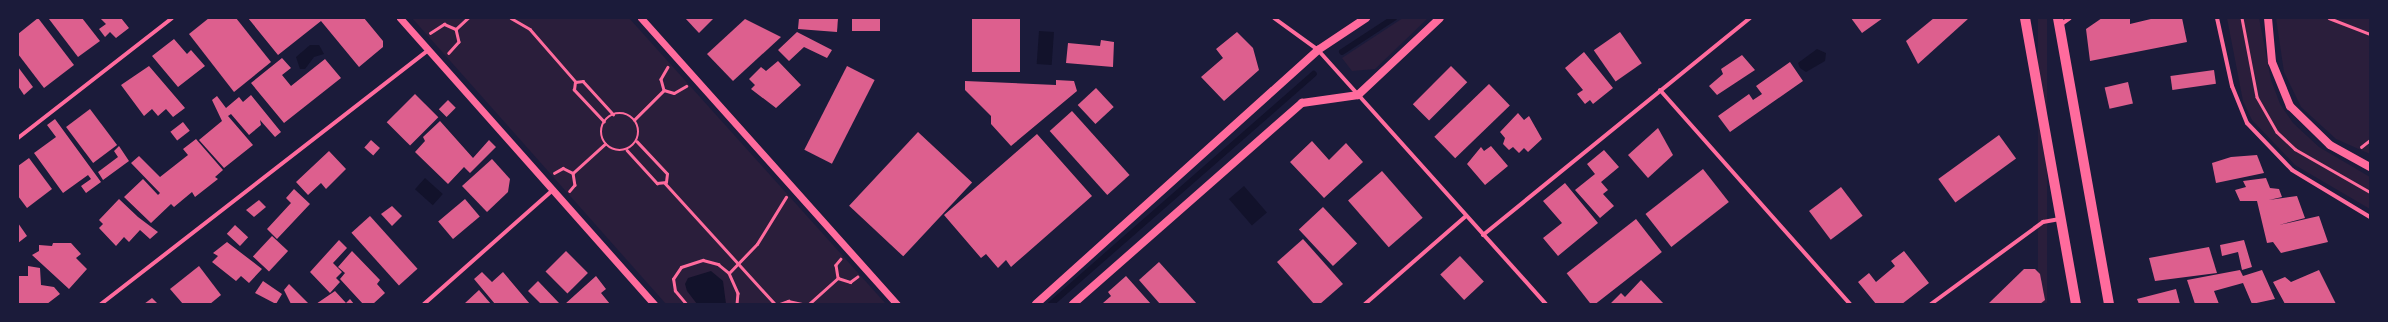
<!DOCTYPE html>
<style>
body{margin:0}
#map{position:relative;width:2388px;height:322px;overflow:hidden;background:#1b1b3a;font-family:Arial,sans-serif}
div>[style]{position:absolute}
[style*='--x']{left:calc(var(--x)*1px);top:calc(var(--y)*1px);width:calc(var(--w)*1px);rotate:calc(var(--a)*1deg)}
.green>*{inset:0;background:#2a1e3b;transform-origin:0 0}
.water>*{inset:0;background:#12122b;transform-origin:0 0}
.stream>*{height:5.5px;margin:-2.75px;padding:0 2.75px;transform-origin:2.75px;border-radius:2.75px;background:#12122b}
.building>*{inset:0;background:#dd5f8e;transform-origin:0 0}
.path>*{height:2.5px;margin:-1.25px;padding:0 1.25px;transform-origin:1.25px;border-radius:1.25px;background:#ff6b9d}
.path>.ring{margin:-1.25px;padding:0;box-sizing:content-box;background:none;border:2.5px solid #ff6b9d;border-radius:50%}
.minor>*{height:4px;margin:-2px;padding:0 2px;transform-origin:2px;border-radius:2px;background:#ff6b9d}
.tertiary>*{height:7px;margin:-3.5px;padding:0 3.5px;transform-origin:3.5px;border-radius:3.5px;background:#ff6b9d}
.secondary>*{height:8px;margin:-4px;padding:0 4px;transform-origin:4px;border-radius:4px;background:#ff6b9d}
.primary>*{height:10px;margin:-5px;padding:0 5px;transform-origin:5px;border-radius:5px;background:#ff6b9d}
span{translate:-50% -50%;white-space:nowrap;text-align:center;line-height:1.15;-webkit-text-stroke:4px #1b1b3a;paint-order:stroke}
.frame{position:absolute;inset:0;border:19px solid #1b1b3a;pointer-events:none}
</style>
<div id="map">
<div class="green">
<div style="clip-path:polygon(412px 18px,629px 18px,886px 304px,666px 304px)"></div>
<div style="clip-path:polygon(1403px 18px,1428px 18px,1375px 69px,1352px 71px,1342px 58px)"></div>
<div style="left:2038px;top:18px;width:9px;height:291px"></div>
<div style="clip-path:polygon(2227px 18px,2259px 18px,2271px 80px,2280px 104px,2293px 123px,2319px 147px,2370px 177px,2370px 209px,2295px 165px,2252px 120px,2243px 101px)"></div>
<div style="clip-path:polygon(2276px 18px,2370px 18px,2370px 154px,2336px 139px,2301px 107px,2284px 72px)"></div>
</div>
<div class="water">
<div style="left:1039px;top:31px;width:15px;height:33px;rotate:4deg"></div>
<div style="clip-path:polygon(310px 45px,319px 45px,324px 54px,314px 57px,305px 69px,300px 69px,296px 57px)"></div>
<div style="clip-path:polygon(1817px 49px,1826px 53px,1825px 61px,1806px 72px,1800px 68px,1798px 63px)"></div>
<div style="left:425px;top:178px;width:24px;height:15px;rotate:42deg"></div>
<div style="left:1244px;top:186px;width:35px;height:20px;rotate:49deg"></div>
<div style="clip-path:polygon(711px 271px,723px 281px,726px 304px,697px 304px,687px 291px,685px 284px,688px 278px)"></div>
</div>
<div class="stream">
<div style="--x:1342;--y:52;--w:62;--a:-33.2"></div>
<div style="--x:1051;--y:304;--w:349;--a:-41.2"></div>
</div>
<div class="building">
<div style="clip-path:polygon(38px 18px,74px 65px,44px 88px,18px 54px,18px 34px)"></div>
<div style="clip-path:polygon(82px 18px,100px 41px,78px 57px,49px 19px)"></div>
<div style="clip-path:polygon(100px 18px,121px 18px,129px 28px,116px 38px,110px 32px,105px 37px,99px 29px,106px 24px)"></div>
<div style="clip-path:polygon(209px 18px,236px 18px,271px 62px,234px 92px,189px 34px)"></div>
<div style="clip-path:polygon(248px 18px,364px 18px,383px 41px,383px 47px,359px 67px,321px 21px,278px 55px)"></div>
<div style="clip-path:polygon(685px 18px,714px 18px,699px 33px)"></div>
<div style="clip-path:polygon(799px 18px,838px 18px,837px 32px,798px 29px)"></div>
<div style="left:852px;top:18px;width:28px;height:13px"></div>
<div style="left:972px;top:18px;width:48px;height:54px"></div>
<div style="clip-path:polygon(1851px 18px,1883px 18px,1862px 33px)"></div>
<div style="clip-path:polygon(1934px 18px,1969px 18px,1918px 64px,1906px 41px)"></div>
<div style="clip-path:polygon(2102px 18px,2130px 18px,2130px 24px,2155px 18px,2182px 18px,2187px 42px,2090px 61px,2086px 29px)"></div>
<div style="clip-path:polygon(745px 19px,781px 37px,733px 81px,707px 54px)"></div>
<div style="clip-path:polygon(797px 32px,832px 50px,827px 58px,804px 47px,789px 61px,778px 50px)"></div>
<div style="clip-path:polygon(1237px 32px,1253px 48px,1259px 70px,1224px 101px,1201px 77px,1223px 58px,1216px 49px)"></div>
<div style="left:1620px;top:32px;width:38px;height:32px;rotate:55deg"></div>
<div style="clip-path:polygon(174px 39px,187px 54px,191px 50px,205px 66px,178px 87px,152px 56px)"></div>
<div style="clip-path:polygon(1101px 40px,1114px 42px,1113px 67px,1066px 63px,1068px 43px,1100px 46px)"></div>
<div style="clip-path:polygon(1584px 52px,1613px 88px,1593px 104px,1590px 100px,1585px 104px,1577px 94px,1583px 90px,1565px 68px)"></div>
<div style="clip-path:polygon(1742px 55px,1755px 70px,1717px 95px,1709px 86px,1723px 74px,1721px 69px)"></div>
<div style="clip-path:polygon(282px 58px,291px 68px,282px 75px,291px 86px,325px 59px,341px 78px,284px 123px,251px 83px)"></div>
<div style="clip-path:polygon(778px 61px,801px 85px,776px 108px,751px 89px,755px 85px,749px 79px,761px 67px,766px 71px)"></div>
<div style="clip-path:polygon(1790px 62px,1803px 81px,1730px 132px,1718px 116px,1749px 94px,1753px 100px,1762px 94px,1756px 86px)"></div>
<div style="clip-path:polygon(149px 66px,185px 108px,173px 117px,166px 109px,158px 116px,152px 109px,144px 116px,121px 85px)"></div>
<div style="left:847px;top:66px;width:31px;height:94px;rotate:27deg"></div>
<div style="left:1451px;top:66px;width:23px;height:54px;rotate:45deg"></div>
<div style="clip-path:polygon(18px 67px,33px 87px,24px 95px,18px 86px)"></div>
<div style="left:2214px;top:70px;width:14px;height:44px;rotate:82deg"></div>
<div style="clip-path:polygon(1056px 80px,1074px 81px,1077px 91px,1011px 146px,991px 124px,991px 116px,965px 90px,965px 81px,1056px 85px)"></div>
<div style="left:2128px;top:82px;width:22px;height:24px;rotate:77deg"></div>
<div style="left:1489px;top:84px;width:30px;height:76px;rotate:46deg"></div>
<div style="left:1096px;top:88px;width:26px;height:25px;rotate:47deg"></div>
<div style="left:415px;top:94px;width:33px;height:40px;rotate:45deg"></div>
<div style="clip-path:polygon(251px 95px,281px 132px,275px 137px,260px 120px,261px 125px,249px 135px,231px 114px,228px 116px,253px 145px,224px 168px,199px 140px,222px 121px,212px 100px,217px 96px,226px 108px,239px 97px,243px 102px)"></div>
<div style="left:448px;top:100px;width:11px;height:13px;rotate:45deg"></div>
<div style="left:90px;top:109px;width:45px;height:30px;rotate:53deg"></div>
<div style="left:1072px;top:111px;width:86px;height:30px;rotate:48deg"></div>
<div style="clip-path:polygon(1518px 113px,1524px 120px,1529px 116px,1542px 139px,1528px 152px,1524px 148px,1519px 153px,1513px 147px,1509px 150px,1503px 144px,1505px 138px,1500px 132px)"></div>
<div style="clip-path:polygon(55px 119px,101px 182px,86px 193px,81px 186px,91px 179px,88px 175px,63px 193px,34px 153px,56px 137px,47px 125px)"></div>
<div style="clip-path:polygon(440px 121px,473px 158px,489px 140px,496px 147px,470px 173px,464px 167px,448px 184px,415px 152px,425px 141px,423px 137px)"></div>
<div style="left:183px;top:122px;width:11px;height:16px;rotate:52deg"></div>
<div style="clip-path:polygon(1658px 128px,1673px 155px,1648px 178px,1628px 155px)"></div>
<div style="left:918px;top:132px;width:74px;height:101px;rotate:43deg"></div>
<div style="clip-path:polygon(1037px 134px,1092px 196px,1011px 267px,1006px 260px,998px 268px,986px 254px,981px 258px,944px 215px)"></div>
<div style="left:1999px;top:135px;width:29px;height:75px;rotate:54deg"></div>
<div style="clip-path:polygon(196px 139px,223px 170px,215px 177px,218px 179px,195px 197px,192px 192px,174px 207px,171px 204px,151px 223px,124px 197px,143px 179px,158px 195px,160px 193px,131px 163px,139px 156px,160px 177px,188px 155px,183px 149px)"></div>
<div style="left:371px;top:140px;width:12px;height:10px;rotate:42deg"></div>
<div style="clip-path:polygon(1312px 141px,1329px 160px,1346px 143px,1363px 162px,1324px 198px,1290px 162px)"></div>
<div style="clip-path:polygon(119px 146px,129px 161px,103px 180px,98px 172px,118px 157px,114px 151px)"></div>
<div style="clip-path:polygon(1491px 146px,1508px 166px,1485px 185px,1467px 164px,1481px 147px,1484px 151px)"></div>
<div style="clip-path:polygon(1604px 150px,1619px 167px,1601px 182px,1608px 190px,1603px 194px,1614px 206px,1600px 218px,1575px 190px,1595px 174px,1587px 164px)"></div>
<div style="clip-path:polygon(329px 151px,346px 169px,326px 189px,321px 183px,308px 195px,296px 182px)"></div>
<div style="clip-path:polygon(2257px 155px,2264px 173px,2216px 183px,2212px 163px,2231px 157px)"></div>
<div style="clip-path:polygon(29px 158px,52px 189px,27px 208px,18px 196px,18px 166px)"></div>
<div style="clip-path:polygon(492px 159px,510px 179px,508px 192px,487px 212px,462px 186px)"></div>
<div style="left:1703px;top:169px;width:42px;height:73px;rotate:52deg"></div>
<div style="left:1382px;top:171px;width:62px;height:45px;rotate:49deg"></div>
<div style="clip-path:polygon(2266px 178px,2270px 188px,2279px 189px,2282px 197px,2269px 200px,2297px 196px,2305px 218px,2279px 225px,2319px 216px,2328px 242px,2281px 253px,2273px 242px,2267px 243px,2257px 201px,2240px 201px,2235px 190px,2246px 187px,2243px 181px)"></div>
<div style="clip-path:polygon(1565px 183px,1598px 223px,1558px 256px,1543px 238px,1562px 223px,1543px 201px)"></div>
<div style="left:1841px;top:187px;width:36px;height:40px;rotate:53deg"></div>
<div style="clip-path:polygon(294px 189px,310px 204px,277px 239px,267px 229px,291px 203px,286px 198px)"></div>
<div style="clip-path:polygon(119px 199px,138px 217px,158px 232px,150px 239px,140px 230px,129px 242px,124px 237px,116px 246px,99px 228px,103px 224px,99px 220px)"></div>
<div style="left:465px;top:199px;width:23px;height:35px;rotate:50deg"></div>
<div style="clip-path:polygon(259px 200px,266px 207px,254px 217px,246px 210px)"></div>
<div style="clip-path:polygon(392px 206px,402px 216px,392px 226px,381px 214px)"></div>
<div style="left:1323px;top:207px;width:50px;height:33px;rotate:47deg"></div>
<div style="left:370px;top:216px;width:71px;height:25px;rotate:48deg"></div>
<div style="left:1636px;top:219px;width:42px;height:88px;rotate:52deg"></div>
<div style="clip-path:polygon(18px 223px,27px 236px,18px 243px)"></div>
<div style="left:235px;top:225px;width:18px;height:12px;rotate:43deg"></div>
<div style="left:272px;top:236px;width:22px;height:28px;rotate:43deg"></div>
<div style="clip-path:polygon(1303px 239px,1343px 284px,1320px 304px,1314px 304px,1277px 262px)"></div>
<div style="clip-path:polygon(339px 240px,347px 248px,333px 263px,342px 272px,336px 278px,340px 282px,330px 293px,310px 272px)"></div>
<div style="clip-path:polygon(2244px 240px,2252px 267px,2242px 270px,2238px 252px,2222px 256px,2220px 245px)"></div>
<div style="clip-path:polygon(227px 242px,262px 269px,249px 283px,241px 276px,236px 281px,212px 262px,218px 256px,213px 253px)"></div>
<div style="clip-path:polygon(53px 243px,71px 243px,81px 254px,76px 258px,87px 269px,69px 289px,32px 255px,39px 251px,39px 245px,52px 246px)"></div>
<div style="clip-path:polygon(2209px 247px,2217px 273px,2155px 281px,2149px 258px)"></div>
<div style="clip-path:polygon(352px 251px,380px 280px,377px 284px,385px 293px,373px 304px,363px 304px,340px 279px,345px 273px,338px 267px)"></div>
<div style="left:566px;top:251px;width:31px;height:29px;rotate:45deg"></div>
<div style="clip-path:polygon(1904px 251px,1929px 283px,1902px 304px,1876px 304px,1858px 282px,1869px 273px,1876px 282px,1895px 266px,1891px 261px)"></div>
<div style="left:1460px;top:256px;width:35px;height:27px;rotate:47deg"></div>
<div style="clip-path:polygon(1159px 262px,1197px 304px,1160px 304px,1139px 280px)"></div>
<div style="clip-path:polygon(28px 266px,40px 268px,41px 285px,54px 287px,60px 294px,47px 304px,18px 304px,18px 276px,28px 276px)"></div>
<div style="clip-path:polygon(199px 266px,221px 295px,210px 304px,183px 304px,170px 289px)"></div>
<div style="clip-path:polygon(2024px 269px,2035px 269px,2040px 274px,2045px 300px,2040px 304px,1988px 304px)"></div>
<div style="clip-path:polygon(2240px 270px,2243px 276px,2262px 270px,2275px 299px,2252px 304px,2243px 283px,2214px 291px,2219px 304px,2195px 304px,2187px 280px)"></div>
<div style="clip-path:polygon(2319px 270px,2336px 304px,2285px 304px,2273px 282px,2285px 277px,2291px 282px)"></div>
<div style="clip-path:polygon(482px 272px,492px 282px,503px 272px,530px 304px,495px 304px,474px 279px)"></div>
<div style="clip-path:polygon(596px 276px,606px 289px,601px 293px,610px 304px,565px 304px)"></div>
<div style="clip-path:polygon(1126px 276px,1151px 304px,1103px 303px,1111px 296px,1108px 292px)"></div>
<div style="clip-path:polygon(1641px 280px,1664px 304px,1610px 304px,1621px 293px,1625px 297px)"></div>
<div style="clip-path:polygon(263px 281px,282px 294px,276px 304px,255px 293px)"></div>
<div style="clip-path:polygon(538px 281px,560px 304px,541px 304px,528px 291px)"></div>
<div style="clip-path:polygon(289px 284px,308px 303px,307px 304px,291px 304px,284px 290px)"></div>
<div style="clip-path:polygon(2176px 289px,2180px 304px,2139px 304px,2137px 299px)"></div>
<div style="clip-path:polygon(479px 290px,491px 304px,464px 304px)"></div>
<div style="clip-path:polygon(335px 291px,346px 303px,350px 299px,354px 304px,316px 304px)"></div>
<div style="clip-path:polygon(152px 298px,158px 304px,144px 304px)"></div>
</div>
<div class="path">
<div style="--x:496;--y:18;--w:3;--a:0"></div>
<div style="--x:511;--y:18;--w:22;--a:30"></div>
<div style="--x:530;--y:29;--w:70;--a:49"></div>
<div style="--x:2242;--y:18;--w:80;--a:79.2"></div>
<div style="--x:2257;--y:97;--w:40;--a:60.3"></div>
<div style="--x:2277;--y:132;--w:25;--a:43"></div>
<div style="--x:2295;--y:149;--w:86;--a:29.8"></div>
<div style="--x:2329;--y:18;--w:44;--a:21.3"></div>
<div style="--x:456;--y:29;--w:16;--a:-43"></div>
<div style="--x:430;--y:33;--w:17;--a:-33"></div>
<div style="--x:444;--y:24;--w:13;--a:23"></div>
<div style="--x:456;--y:29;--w:13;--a:77"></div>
<div style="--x:459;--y:42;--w:15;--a:132"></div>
<div style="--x:668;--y:67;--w:14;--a:120"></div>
<div style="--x:661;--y:79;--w:11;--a:75"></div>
<div style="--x:664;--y:90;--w:10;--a:17"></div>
<div style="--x:674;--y:93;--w:14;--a:-30"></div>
<div class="ring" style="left:601px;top:113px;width:35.5px;height:35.5px"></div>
<div style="--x:634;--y:120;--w:42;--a:-45"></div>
<div style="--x:604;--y:122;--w:44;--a:-133.2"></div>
<div style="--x:574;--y:90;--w:8;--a:-83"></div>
<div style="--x:575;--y:82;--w:8;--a:-7"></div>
<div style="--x:583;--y:81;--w:45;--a:47.7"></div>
<div style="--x:2361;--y:147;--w:11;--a:-38"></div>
<div style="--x:627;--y:150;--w:45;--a:47.7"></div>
<div style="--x:657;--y:183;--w:9;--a:-6"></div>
<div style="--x:666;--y:182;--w:8;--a:-83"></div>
<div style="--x:667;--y:174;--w:44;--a:-133.2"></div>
<div style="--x:554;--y:173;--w:10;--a:-29"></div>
<div style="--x:563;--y:168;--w:11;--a:27"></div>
<div style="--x:573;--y:173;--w:12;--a:81"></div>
<div style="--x:575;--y:185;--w:8;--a:130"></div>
<div style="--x:573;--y:173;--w:43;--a:-42.2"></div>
<div style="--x:665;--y:183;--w:164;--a:47.7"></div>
<div style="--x:841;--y:259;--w:8;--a:130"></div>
<div style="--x:836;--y:265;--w:13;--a:81"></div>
<div style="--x:838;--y:278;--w:13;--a:18"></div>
<div style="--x:850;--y:282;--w:9;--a:-36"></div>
<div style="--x:729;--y:273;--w:40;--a:-46"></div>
<div style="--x:757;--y:244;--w:55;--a:-58.3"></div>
<div style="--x:686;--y:304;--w:17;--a:-130"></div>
<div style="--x:675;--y:291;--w:12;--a:-99"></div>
<div style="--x:673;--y:279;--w:14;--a:-56"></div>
<div style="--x:681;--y:267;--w:23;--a:-18"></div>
<div style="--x:703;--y:260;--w:16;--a:15"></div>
<div style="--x:718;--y:264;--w:14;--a:39"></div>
<div style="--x:729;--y:273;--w:22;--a:66"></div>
<div style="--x:738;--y:293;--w:11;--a:95"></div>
<div style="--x:780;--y:304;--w:9;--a:-21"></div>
<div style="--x:788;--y:301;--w:14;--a:12"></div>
<div style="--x:809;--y:304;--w:39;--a:-42"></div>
</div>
<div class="minor">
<div style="--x:1274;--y:18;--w:54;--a:36"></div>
<div style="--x:1318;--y:50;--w:341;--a:48.1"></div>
<div style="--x:2217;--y:18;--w:70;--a:77.6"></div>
<div style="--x:2232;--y:86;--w:40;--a:68"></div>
<div style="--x:2247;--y:123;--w:65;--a:46.2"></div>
<div style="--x:2292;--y:170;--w:91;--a:31.1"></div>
<div style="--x:2060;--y:25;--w:12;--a:-35"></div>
<div style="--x:1660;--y:90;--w:286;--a:48.4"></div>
<div style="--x:18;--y:138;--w:195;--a:-37.9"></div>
<div style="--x:1483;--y:235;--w:344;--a:-39.1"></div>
<div style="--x:101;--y:304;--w:415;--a:-37.8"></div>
<div style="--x:424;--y:304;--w:172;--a:-41.5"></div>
<div style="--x:1365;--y:304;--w:134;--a:-41.1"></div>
<div style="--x:1931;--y:304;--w:139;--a:-36.2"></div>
<div style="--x:2043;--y:222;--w:17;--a:-10"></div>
</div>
<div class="tertiary">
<div style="--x:400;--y:18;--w:383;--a:48.4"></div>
<div style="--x:641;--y:18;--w:384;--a:48.2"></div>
</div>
<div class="secondary">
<div style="--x:2268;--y:18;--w:44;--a:84.8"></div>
<div style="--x:2272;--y:62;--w:48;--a:67.8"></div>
<div style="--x:2290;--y:106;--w:56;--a:44.3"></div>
<div style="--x:2330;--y:145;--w:46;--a:28.8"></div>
<div style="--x:1036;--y:304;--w:380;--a:-42"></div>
<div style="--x:1318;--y:50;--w:58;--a:-33.7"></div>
<div style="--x:1073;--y:304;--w:305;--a:-41.3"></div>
<div style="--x:1302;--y:103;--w:57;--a:-8.1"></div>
<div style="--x:1358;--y:95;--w:112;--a:-43.2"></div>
</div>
<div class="primary">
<div style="--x:2025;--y:18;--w:291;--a:79.9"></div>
<div style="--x:2058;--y:18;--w:291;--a:79.9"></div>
</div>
<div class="frame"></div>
</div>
